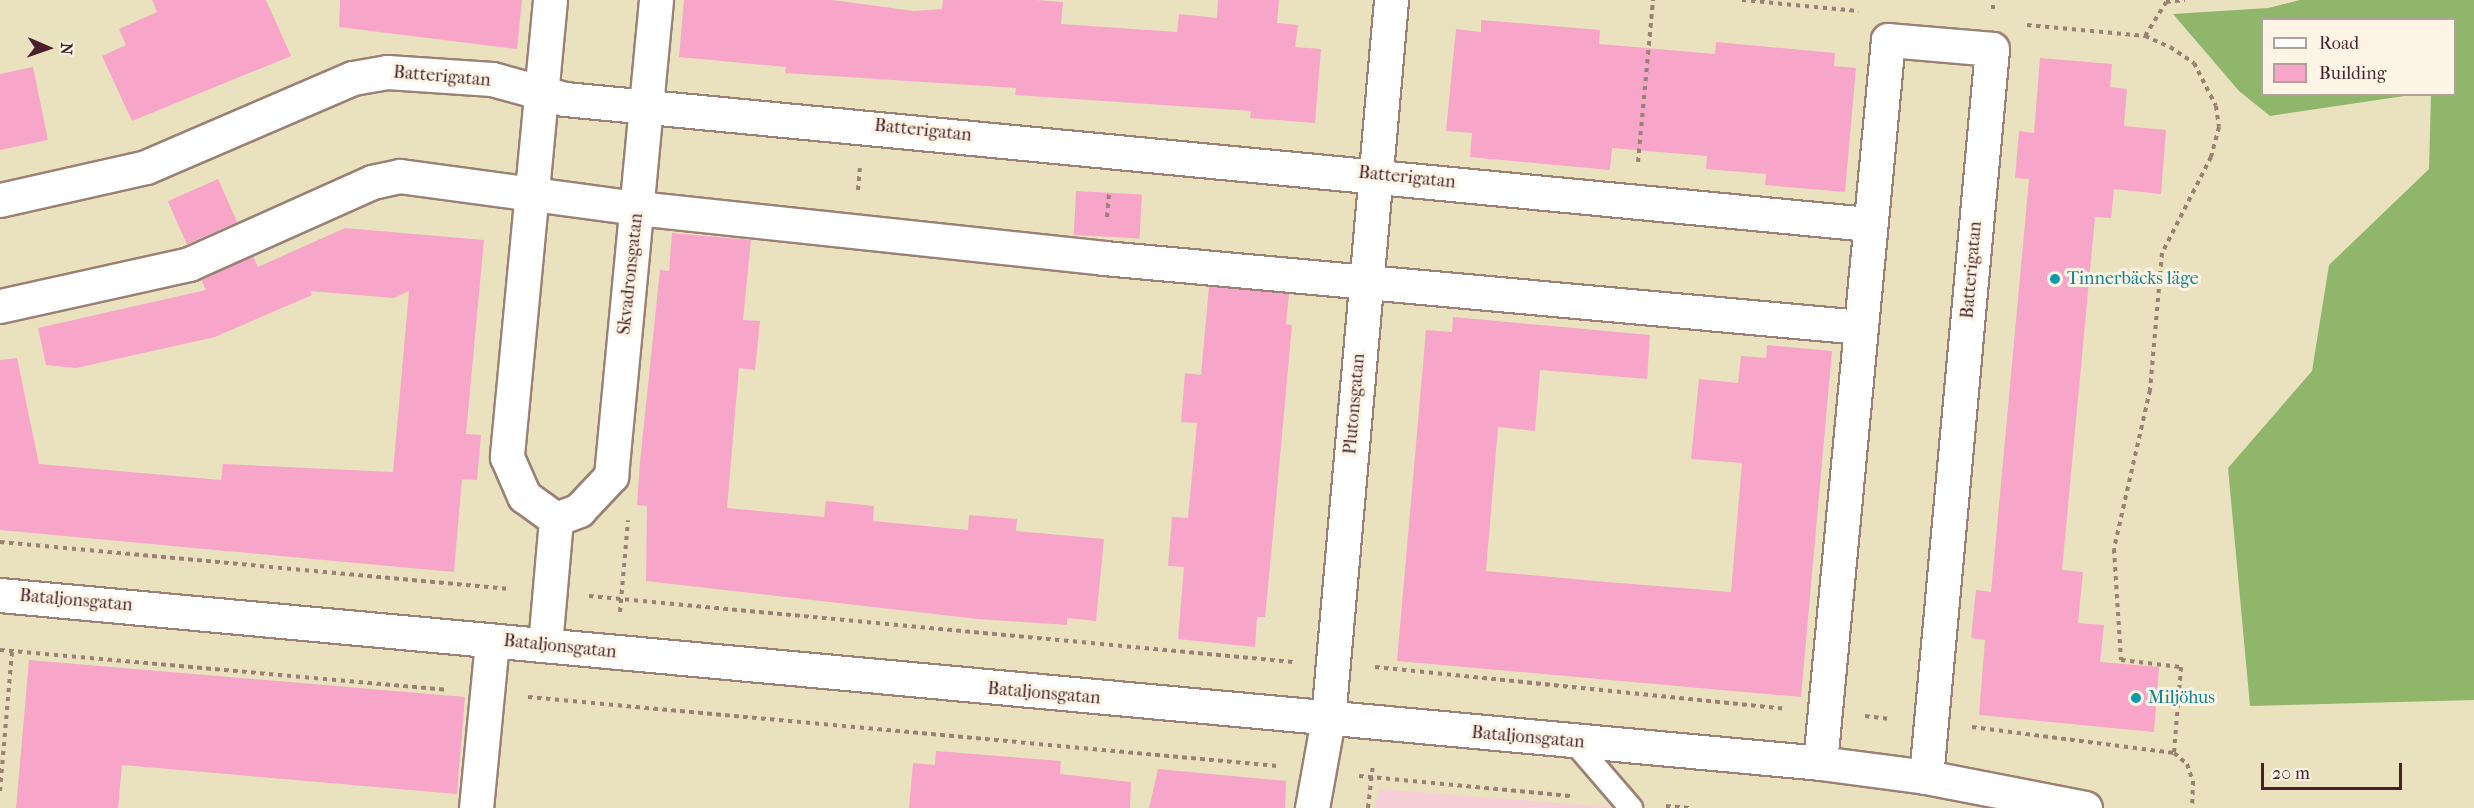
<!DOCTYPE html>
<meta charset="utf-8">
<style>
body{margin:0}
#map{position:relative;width:2474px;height:808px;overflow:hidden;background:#eae2bf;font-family:"IM FELL French Canon",serif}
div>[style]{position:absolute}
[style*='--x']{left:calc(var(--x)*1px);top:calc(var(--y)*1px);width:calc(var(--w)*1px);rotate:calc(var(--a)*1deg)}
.built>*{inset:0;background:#f6cfd6}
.forest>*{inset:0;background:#90b66c}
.building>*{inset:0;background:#f7a6c9;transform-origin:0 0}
.path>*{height:4px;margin-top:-2px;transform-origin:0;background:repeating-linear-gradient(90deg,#9a8075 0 4.5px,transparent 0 9px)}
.roads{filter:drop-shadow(2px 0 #9a8075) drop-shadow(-2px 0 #9a8075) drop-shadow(0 2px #9a8075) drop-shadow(0 -2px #9a8075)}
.service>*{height:22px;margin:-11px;padding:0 11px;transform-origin:11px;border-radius:11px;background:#fff}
.minor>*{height:33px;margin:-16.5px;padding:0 16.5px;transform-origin:16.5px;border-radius:16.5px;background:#fff}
.dots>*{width:16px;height:16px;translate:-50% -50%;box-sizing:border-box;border:3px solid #fcf5e5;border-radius:50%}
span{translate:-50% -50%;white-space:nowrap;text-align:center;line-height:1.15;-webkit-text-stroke:6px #fcf5e5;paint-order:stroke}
.street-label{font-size:18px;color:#4a1f2b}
.culture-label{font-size:18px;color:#0d838f}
.left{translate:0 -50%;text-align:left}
.legend{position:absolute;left:2261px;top:18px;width:195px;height:78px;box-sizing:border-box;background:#fcf5e5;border:2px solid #b59f9b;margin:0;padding:8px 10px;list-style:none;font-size:18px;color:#4a1f2b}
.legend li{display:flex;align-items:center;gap:12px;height:30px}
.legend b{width:30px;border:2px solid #b59f9b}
.north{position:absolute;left:18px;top:18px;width:60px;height:60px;-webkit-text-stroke:4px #fcf5e5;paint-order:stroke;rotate:92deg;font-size:16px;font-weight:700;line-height:24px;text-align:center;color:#4a1f2b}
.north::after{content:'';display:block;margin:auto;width:21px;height:27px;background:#4a1f2b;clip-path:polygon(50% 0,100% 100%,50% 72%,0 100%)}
.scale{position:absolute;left:2261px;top:763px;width:141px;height:27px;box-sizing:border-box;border:3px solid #4a1f2b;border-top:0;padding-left:8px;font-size:18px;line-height:21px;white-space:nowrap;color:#4a1f2b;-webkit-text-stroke:4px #fcf5e5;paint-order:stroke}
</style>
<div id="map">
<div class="built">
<div style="clip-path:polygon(1379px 789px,1624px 808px,1375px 808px)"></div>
</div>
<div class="forest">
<div style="clip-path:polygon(2300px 0,2474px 0,2474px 700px,2250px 706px,2228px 468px,2312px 371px,2329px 265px,2429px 169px,2431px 95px,2454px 94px,2454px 20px,2262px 20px,2262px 94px,2411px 95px,2270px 116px,2239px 91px,2173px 14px,2268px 8px)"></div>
</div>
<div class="building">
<div style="clip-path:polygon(152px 0,266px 0,291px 56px,132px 121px,102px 56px,126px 45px,119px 29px,157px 12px)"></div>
<div style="clip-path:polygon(340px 0,522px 0,517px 49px,339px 27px)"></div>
<div style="clip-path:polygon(684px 0,832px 0,914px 11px,942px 9px,943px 0,1035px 0,1063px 2px,1061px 24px,1177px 32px,1179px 14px,1217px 18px,1218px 0,1279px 0,1277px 23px,1298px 25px,1295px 47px,1321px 49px,1315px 123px,1250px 118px,1251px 111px,1015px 95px,1016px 88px,785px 73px,786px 67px,679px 57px)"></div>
<div style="clip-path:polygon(1481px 20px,1600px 30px,1599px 44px,1715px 54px,1716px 42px,1835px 53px,1834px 66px,1856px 68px,1845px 192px,1765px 185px,1766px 174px,1706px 169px,1707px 156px,1612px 148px,1610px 170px,1470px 157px,1472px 133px,1446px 131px,1456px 29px,1481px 32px)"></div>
<div style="clip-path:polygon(2040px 58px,2112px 64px,2110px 87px,2127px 89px,2124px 126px,2166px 130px,2161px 194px,2114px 189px,2111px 218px,2095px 217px,2062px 570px,2083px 572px,2078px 623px,2104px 625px,2100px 662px,2159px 667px,2154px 732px,1979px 715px,1985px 640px,1971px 638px,1976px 590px,1991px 592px,2029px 179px,2015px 178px,2019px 131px,2034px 133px)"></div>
<div style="clip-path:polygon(33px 67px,48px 140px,0 150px,0 74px)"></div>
<div style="left:218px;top:179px;width:47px;height:55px;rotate:66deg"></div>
<div style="left:1076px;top:191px;width:66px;height:44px;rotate:3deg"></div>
<div style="clip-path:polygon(345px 228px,484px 240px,466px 434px,481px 435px,477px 480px,462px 479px,454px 572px,0 530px,0 360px,17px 358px,39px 464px,221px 480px,223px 464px,393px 472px,409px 291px,394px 298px,310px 291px,312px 295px,215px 337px,76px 368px,46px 365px,38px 328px,206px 290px,201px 279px,253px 256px,258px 267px)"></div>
<div style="clip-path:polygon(672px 233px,751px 240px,743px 320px,760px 321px,755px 370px,739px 368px,727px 508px,824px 517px,826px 501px,874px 506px,873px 521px,968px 530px,969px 515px,1017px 519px,1016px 531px,1104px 539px,1096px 621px,1067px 618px,1067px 625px,978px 619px,646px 581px,647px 506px,637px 505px,640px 462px,660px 270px,669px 271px)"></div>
<div style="clip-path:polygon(1209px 286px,1289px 294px,1286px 324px,1292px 325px,1272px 545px,1265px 617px,1257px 617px,1255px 647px,1178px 639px,1184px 567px,1168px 566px,1172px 517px,1188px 518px,1197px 423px,1181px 422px,1185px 373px,1201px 375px)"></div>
<div style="clip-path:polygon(1453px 317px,1650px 335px,1647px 379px,1540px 370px,1535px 431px,1498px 427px,1486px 571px,1607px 582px,1731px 592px,1742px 463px,1691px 459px,1699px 379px,1738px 383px,1741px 356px,1766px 358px,1767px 345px,1832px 351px,1801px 697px,1397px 661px,1426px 330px,1452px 332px)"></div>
<div style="clip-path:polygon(29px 660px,465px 697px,457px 794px,122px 765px,118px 808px,16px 808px)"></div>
<div style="clip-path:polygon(936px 751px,1061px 761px,1060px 774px,1131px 782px,1130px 808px,909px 808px,913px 763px,935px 765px)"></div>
<div style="clip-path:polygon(1158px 769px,1286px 781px,1285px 808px,1149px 808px)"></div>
</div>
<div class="path">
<div style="--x:1742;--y:0;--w:117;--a:5.4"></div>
<div style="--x:1993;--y:9;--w:9;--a:-90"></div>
<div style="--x:2027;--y:25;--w:119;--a:5.3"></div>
<div style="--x:2145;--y:36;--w:27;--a:24"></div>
<div style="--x:2170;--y:47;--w:29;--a:34"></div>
<div style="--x:2194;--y:63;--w:48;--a:62.9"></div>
<div style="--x:2216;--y:106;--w:21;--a:82"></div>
<div style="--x:2219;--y:127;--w:31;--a:105"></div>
<div style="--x:2211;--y:157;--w:108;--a:117"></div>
<div style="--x:2162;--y:253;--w:138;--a:95"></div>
<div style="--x:2150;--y:390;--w:163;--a:102.8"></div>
<div style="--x:2114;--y:549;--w:111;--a:86.4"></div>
<div style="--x:2121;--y:660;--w:60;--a:6.7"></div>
<div style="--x:2181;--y:667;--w:86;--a:94.7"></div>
<div style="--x:2145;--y:36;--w:40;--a:-58"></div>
<div style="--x:2166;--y:2;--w:19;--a:-6"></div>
<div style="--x:1638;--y:162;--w:163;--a:-84.7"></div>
<div style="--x:858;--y:190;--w:22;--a:-85"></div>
<div style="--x:1107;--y:217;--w:25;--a:-85"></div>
<div style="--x:0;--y:542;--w:512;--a:5.27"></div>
<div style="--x:589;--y:596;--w:707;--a:5.36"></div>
<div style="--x:620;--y:612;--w:92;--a:-85"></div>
<div style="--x:0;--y:650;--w:448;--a:5.1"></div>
<div style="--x:1375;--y:667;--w:412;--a:5.8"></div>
<div style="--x:528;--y:697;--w:752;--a:5.26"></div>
<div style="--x:1865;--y:716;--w:25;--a:7"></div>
<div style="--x:1972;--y:727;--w:204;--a:7.3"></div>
<div style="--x:2174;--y:753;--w:17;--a:40"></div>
<div style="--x:2187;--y:764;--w:18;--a:71"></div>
<div style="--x:2193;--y:781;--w:27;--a:92"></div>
<div style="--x:1359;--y:776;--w:214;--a:5.4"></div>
<div style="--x:0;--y:791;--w:140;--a:-85.1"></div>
<div style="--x:1666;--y:806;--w:23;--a:5"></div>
<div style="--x:1368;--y:808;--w:44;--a:-83.5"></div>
</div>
<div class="roads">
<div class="service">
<div style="--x:1575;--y:743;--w:86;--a:49.3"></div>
</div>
<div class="minor">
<div style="--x:550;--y:0;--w:459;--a:95.4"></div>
<div style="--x:507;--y:457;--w:43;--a:66.4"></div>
<div style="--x:524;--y:496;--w:39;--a:36"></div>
<div style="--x:556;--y:519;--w:25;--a:-21"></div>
<div style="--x:579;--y:510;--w:47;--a:-46.7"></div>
<div style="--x:611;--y:476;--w:478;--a:-84.6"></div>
<div style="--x:0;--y:200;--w:150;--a:-12.7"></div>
<div style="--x:146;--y:167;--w:225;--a:-23.3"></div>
<div style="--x:353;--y:78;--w:35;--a:-10"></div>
<div style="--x:387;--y:72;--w:105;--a:3.8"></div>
<div style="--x:492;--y:79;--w:76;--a:15.3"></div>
<div style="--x:565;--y:99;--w:1310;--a:5.48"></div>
<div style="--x:0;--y:306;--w:194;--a:-12.5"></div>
<div style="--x:189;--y:264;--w:201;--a:-24.1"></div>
<div style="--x:372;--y:182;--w:29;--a:-12"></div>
<div style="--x:400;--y:176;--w:239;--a:7.7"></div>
<div style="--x:637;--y:208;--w:470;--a:6.1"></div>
<div style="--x:1104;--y:258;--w:759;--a:5.21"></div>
<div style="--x:0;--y:595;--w:1828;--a:5.27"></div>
<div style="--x:1820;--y:763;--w:107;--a:7.5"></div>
<div style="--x:1926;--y:777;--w:162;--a:11"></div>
<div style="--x:545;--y:645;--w:126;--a:-85"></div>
<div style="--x:1820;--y:763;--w:726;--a:-84.63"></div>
<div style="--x:1888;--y:40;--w:104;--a:4.9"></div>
<div style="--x:1992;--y:49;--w:731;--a:95.18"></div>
<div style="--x:476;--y:808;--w:168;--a:-84.5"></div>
<div style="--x:1312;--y:808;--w:90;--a:-79.8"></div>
<div style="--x:1328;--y:719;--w:722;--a:-84.99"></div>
</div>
</div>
<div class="dots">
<div style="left:2055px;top:279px;background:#0f9aa8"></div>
<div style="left:2136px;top:698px;background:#0f9aa8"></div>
</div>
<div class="street-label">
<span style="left:442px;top:77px;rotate:5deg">Batterigatan</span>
<span style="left:923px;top:131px;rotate:6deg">Batterigatan</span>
<span style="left:1407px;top:178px;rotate:6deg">Batterigatan</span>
<span style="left:1972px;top:270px;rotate:-85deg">Batterigatan</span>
<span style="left:631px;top:274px;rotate:-84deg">Skvadronsgatan</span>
<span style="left:1355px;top:404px;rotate:-85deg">Plutonsgatan</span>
<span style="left:76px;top:601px;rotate:5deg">Bataljonsgatan</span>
<span style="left:560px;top:647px;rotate:6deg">Bataljonsgatan</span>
<span style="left:1044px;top:694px;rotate:5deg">Bataljonsgatan</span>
<span style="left:1528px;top:738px;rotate:5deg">Bataljonsgatan</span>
</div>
<div class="culture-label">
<span class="left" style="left:2067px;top:279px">Tinnerbäcks läge</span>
<span class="left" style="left:2148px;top:698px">Miljöhus</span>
</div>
<ul class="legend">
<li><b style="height:8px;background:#fff"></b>Road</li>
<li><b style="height:16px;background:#f7a6c9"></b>Building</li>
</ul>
<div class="north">N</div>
<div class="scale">20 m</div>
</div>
